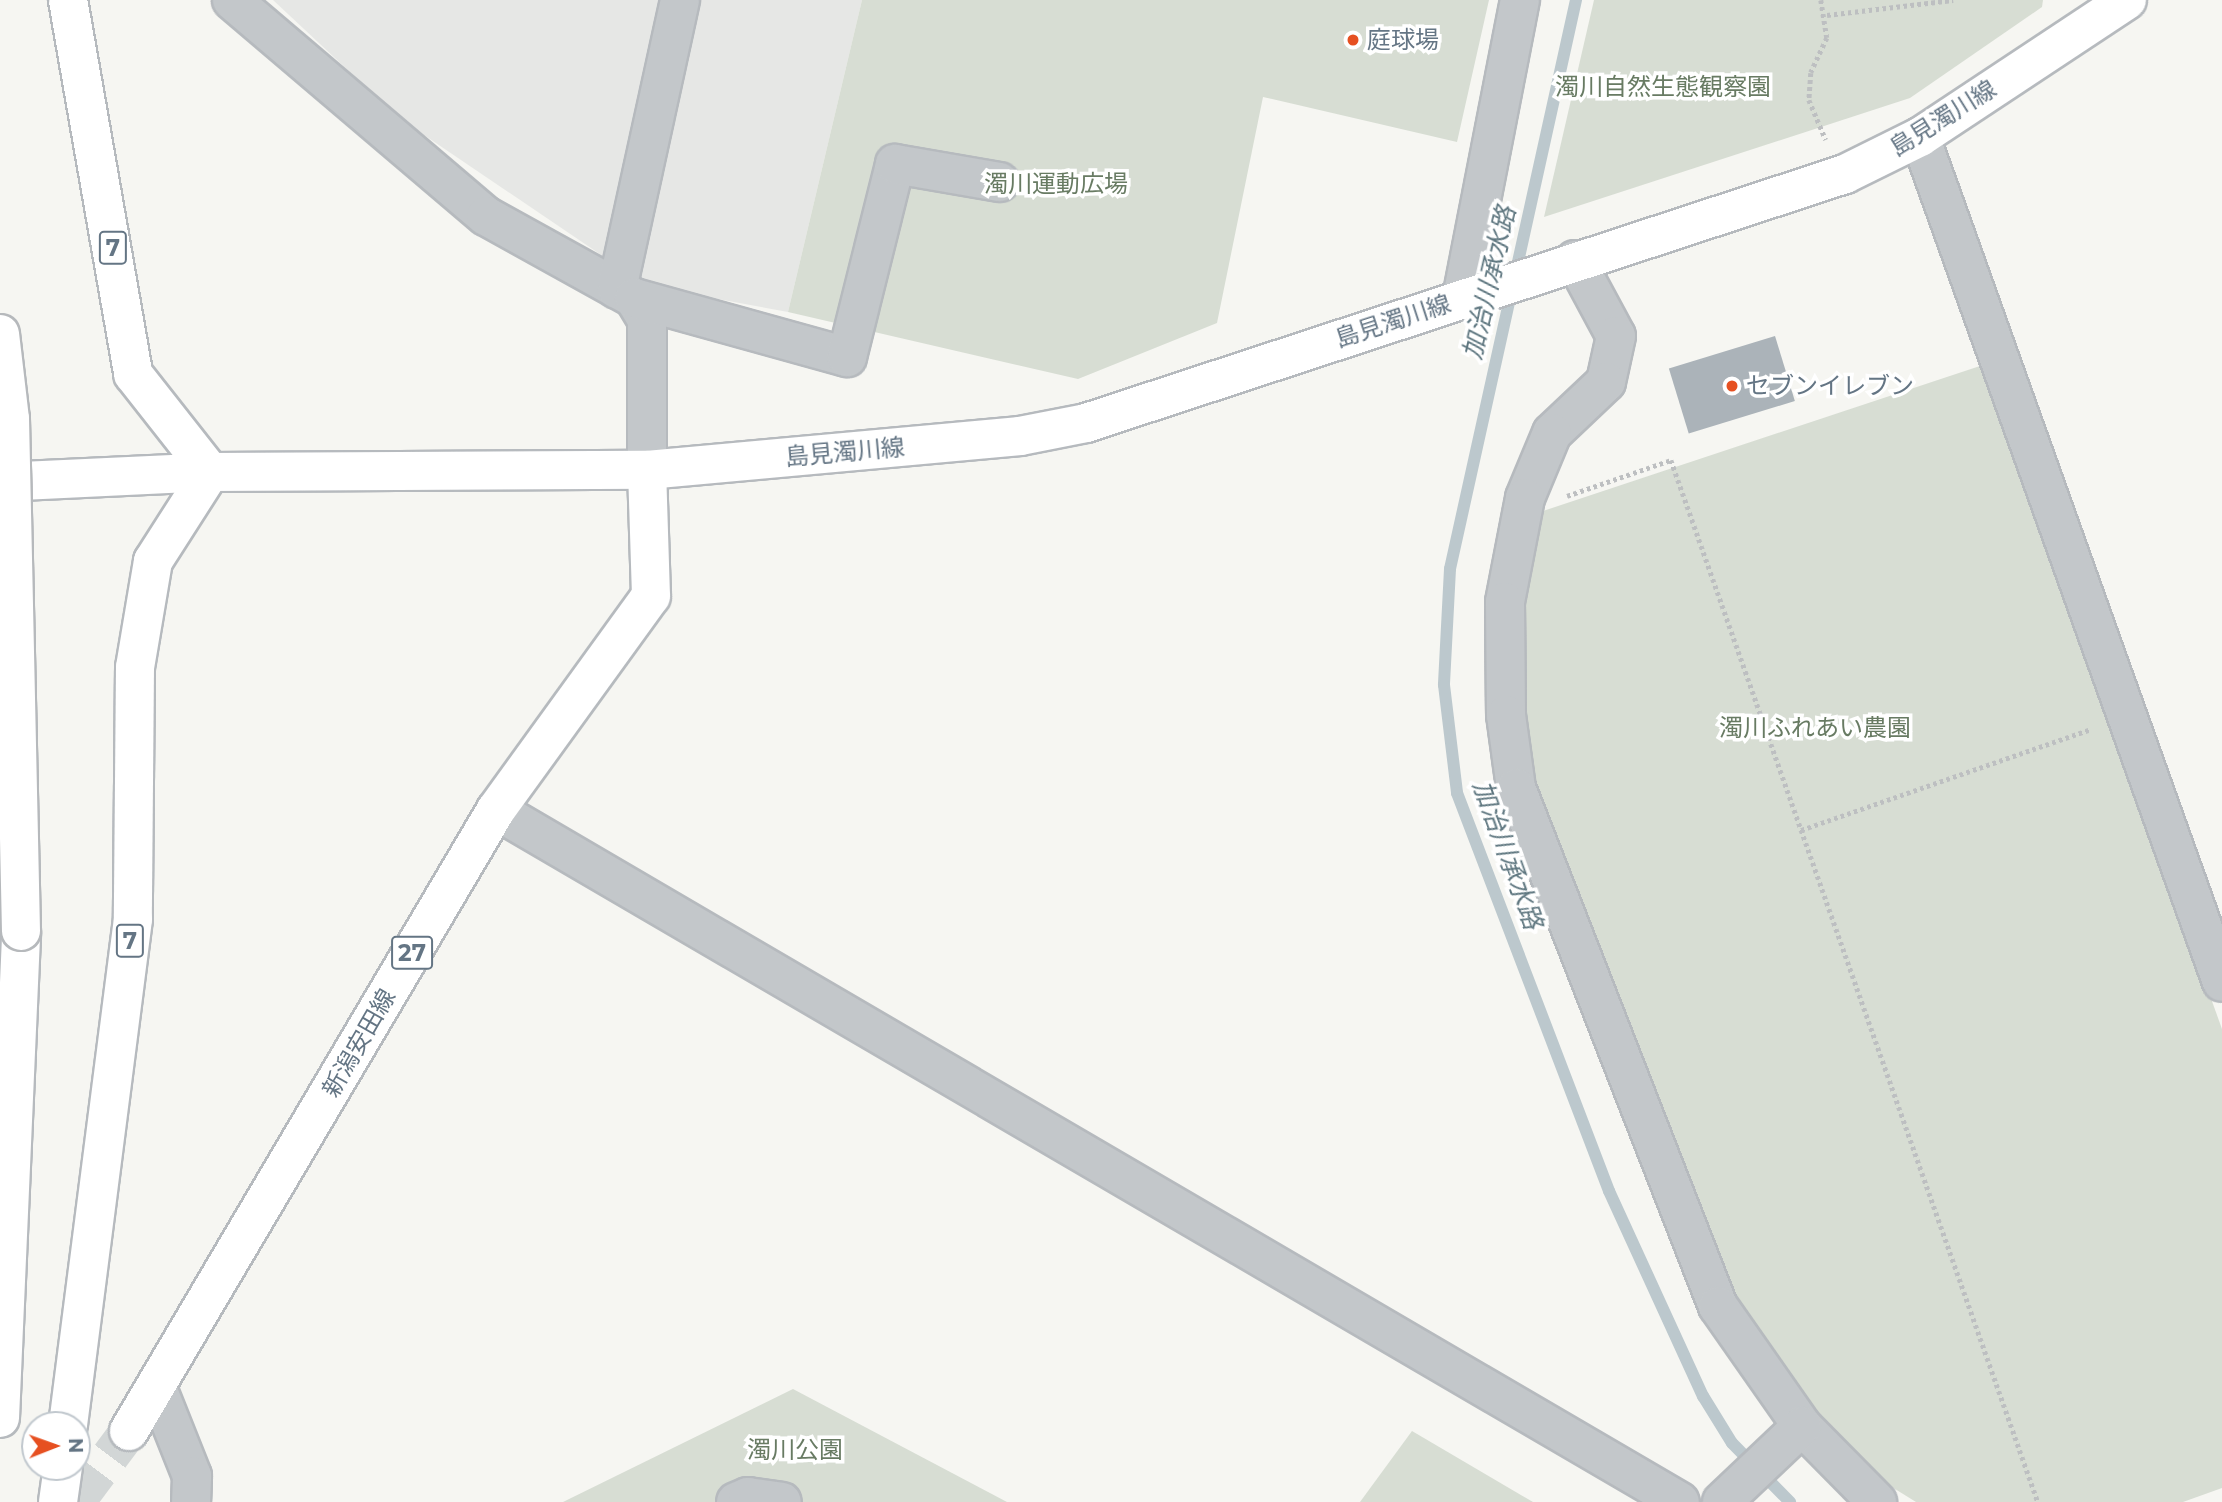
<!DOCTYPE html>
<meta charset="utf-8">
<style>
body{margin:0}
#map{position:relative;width:2222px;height:1502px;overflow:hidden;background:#f6f6f2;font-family:Montserrat,"Noto Sans JP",sans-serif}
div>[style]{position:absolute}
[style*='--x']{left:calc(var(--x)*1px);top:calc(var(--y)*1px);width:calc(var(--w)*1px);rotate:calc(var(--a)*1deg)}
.built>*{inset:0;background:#e6e7e5}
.green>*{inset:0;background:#d7ddd3}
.stream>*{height:12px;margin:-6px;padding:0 6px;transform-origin:6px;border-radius:6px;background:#bcc8cd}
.building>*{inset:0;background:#abb3b9;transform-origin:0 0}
.major-tunnel>*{height:38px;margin-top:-19px;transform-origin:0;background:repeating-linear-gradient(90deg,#d2d6d6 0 38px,transparent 0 57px)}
.path>*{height:4.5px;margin-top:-2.25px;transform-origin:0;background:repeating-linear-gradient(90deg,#bdbfc1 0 3.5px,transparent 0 7px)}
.roads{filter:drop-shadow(2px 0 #b6babe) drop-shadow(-2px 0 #b6babe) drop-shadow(0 2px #b6babe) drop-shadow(0 -2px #b6babe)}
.minor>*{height:38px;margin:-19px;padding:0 19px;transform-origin:19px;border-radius:19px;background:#c3c7ca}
.major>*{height:38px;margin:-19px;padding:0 19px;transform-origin:19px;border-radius:19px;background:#fff}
.highway>*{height:38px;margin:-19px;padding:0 19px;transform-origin:19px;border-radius:19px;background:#fff}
.bridges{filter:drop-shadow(2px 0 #b6b9bc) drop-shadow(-2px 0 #b6b9bc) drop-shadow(0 2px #b6b9bc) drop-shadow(0 -2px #b6b9bc)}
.highway-bridge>*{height:38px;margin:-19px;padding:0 19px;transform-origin:19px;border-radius:19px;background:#fff}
.dots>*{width:19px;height:19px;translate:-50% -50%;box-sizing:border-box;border:4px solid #fff;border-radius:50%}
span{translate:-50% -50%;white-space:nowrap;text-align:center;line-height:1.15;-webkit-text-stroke:7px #fff;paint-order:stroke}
.shield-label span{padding:2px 5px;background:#fff;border:2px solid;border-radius:5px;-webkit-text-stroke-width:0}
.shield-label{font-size:23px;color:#647584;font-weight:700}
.poi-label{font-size:24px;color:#647584}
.left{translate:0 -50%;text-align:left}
.park-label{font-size:24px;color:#687b63}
.street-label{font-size:24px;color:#647584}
.water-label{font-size:26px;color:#5f7780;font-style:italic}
.north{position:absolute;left:21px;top:1411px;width:70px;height:70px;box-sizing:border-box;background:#fff;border:2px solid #c1c8ce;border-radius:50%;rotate:89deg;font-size:19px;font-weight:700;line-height:28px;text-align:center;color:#647584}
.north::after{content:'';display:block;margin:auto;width:24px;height:32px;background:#e65021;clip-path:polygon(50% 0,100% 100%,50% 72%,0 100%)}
</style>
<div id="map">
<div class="built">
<div style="clip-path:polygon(273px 0,862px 0,788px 312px,647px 286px,399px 118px)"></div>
</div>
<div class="green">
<div style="clip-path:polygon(862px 0,1489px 0,1457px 142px,1263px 97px,1217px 323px,1078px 379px,788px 312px)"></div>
<div style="clip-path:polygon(1594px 0,2043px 0,2042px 7px,1910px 98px,1544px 217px)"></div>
<div style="clip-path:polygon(1983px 365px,2222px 1029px,2222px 1488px,2183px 1502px,1916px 1502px,1887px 1484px,1818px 1414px,1730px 1289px,1533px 778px,1521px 692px,1523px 618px,1540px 512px)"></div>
<div style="clip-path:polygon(793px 1389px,1007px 1502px,563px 1502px)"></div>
<div style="clip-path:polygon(1412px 1431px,1533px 1502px,1360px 1502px)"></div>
</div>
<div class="stream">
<div style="--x:1576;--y:0;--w:583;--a:102.49"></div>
<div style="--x:1450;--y:569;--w:116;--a:93"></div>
<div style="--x:1444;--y:685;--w:109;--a:83.1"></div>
<div style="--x:1457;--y:793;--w:426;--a:69.1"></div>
<div style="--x:1609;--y:1191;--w:226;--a:65.4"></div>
<div style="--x:1703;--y:1396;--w:55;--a:58.3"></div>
<div style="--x:1732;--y:1443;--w:83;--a:45.5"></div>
</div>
<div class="building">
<div style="left:1775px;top:336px;width:68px;height:111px;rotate:73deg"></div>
</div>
<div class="major-tunnel">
<div style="--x:76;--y:1502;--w:89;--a:-53.3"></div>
</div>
<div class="path">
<div style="--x:1821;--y:0;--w:38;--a:81"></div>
<div style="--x:1827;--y:38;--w:38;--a:115"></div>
<div style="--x:1811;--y:73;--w:27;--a:94"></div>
<div style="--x:1809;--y:100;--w:43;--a:67"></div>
<div style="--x:1827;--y:15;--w:127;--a:-6.8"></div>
<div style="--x:1567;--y:496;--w:110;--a:-19.1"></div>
<div style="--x:1671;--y:460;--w:1105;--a:70.6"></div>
<div style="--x:1801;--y:830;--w:307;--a:-19.2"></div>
</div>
<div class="roads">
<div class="minor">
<div style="--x:232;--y:0;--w:333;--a:40.4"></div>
<div style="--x:486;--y:216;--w:169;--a:29"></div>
<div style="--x:634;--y:298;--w:26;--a:59"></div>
<div style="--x:647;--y:320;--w:150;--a:90"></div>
<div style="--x:1920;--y:137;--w:897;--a:70.33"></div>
<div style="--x:1575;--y:260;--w:86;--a:61.7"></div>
<div style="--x:1616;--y:336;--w:47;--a:102.3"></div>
<div style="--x:1606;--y:382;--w:74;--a:136.6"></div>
<div style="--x:1552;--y:433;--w:70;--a:112.6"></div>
<div style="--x:1525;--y:498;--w:106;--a:100.9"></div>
<div style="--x:1505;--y:602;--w:113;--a:89.5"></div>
<div style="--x:1506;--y:715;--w:74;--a:82.2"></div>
<div style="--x:1516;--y:788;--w:556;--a:68.7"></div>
<div style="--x:1718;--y:1306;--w:146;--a:55"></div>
<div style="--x:1802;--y:1426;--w:107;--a:45.4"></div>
<div style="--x:617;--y:289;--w:296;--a:-77.7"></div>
<div style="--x:634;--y:298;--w:221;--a:15.5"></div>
<div style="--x:847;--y:357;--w:199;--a:-76"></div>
<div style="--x:895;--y:164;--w:106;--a:9.8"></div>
<div style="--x:1462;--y:298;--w:304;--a:-79"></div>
<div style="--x:496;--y:810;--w:1371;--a:30.3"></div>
<div style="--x:157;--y:1388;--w:95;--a:68.3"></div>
<div style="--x:192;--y:1476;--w:26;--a:92"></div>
<div style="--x:736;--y:1502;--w:13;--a:-23"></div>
<div style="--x:748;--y:1497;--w:34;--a:8"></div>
<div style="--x:1722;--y:1502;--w:110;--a:-43.5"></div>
</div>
<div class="major">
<div style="--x:129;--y:1431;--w:721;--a:-59.42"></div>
<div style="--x:496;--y:810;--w:264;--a:-54.1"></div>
<div style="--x:651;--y:596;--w:126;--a:-91.8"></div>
<div style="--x:647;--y:470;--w:375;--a:-5.2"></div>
<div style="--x:1020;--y:436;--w:67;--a:-11.1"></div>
<div style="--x:1086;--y:423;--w:799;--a:-18.16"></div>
<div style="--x:1845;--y:174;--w:84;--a:-26.3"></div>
<div style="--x:1920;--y:137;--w:248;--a:-33.5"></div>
</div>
<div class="highway">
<div style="--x:68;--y:0;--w:380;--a:80.1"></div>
<div style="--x:133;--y:374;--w:125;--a:51.8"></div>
<div style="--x:210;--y:472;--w:106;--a:122.6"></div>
<div style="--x:153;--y:561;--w:108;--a:99.6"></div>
<div style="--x:135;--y:667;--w:252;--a:90.5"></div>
<div style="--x:133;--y:919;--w:510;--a:97.32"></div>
<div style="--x:0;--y:482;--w:210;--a:-2.7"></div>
<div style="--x:210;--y:472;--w:437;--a:-0.3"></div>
<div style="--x:0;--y:1418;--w:487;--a:-87.5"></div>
<div style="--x:58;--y:1502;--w:35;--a:-82"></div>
</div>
</div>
<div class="bridges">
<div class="highway-bridge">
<div style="--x:0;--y:334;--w:86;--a:83.3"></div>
<div style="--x:10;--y:419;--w:512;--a:88.77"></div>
</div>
</div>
<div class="dots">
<div style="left:1353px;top:40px;background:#e65021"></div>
<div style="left:1732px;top:386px;background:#e65021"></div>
</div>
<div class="shield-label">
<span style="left:113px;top:248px">7</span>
<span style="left:130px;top:941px">7</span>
<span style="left:412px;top:953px">27</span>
</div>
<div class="poi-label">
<span class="left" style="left:1367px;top:40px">庭球場</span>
<span class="left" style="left:1746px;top:386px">セブンイレブン</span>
</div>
<div class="park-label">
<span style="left:1663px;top:87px">濁川自然生態観察園</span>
<span style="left:1056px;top:184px">濁川運動広場</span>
<span style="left:1815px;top:728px">濁川ふれあい農園</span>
<span style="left:795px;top:1450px">濁川公園</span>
</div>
<div class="street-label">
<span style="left:1943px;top:118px;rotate:-32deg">島見濁川線</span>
<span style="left:1393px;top:321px;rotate:-18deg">島見濁川線</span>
<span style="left:845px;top:452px;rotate:-5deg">島見濁川線</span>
<span style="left:359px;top:1043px;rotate:-60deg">新潟安田線</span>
</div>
<div class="water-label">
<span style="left:1490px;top:283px;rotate:-77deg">加治川承水路</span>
<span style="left:1507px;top:855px;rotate:70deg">加治川承水路</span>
</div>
<div class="north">N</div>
</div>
